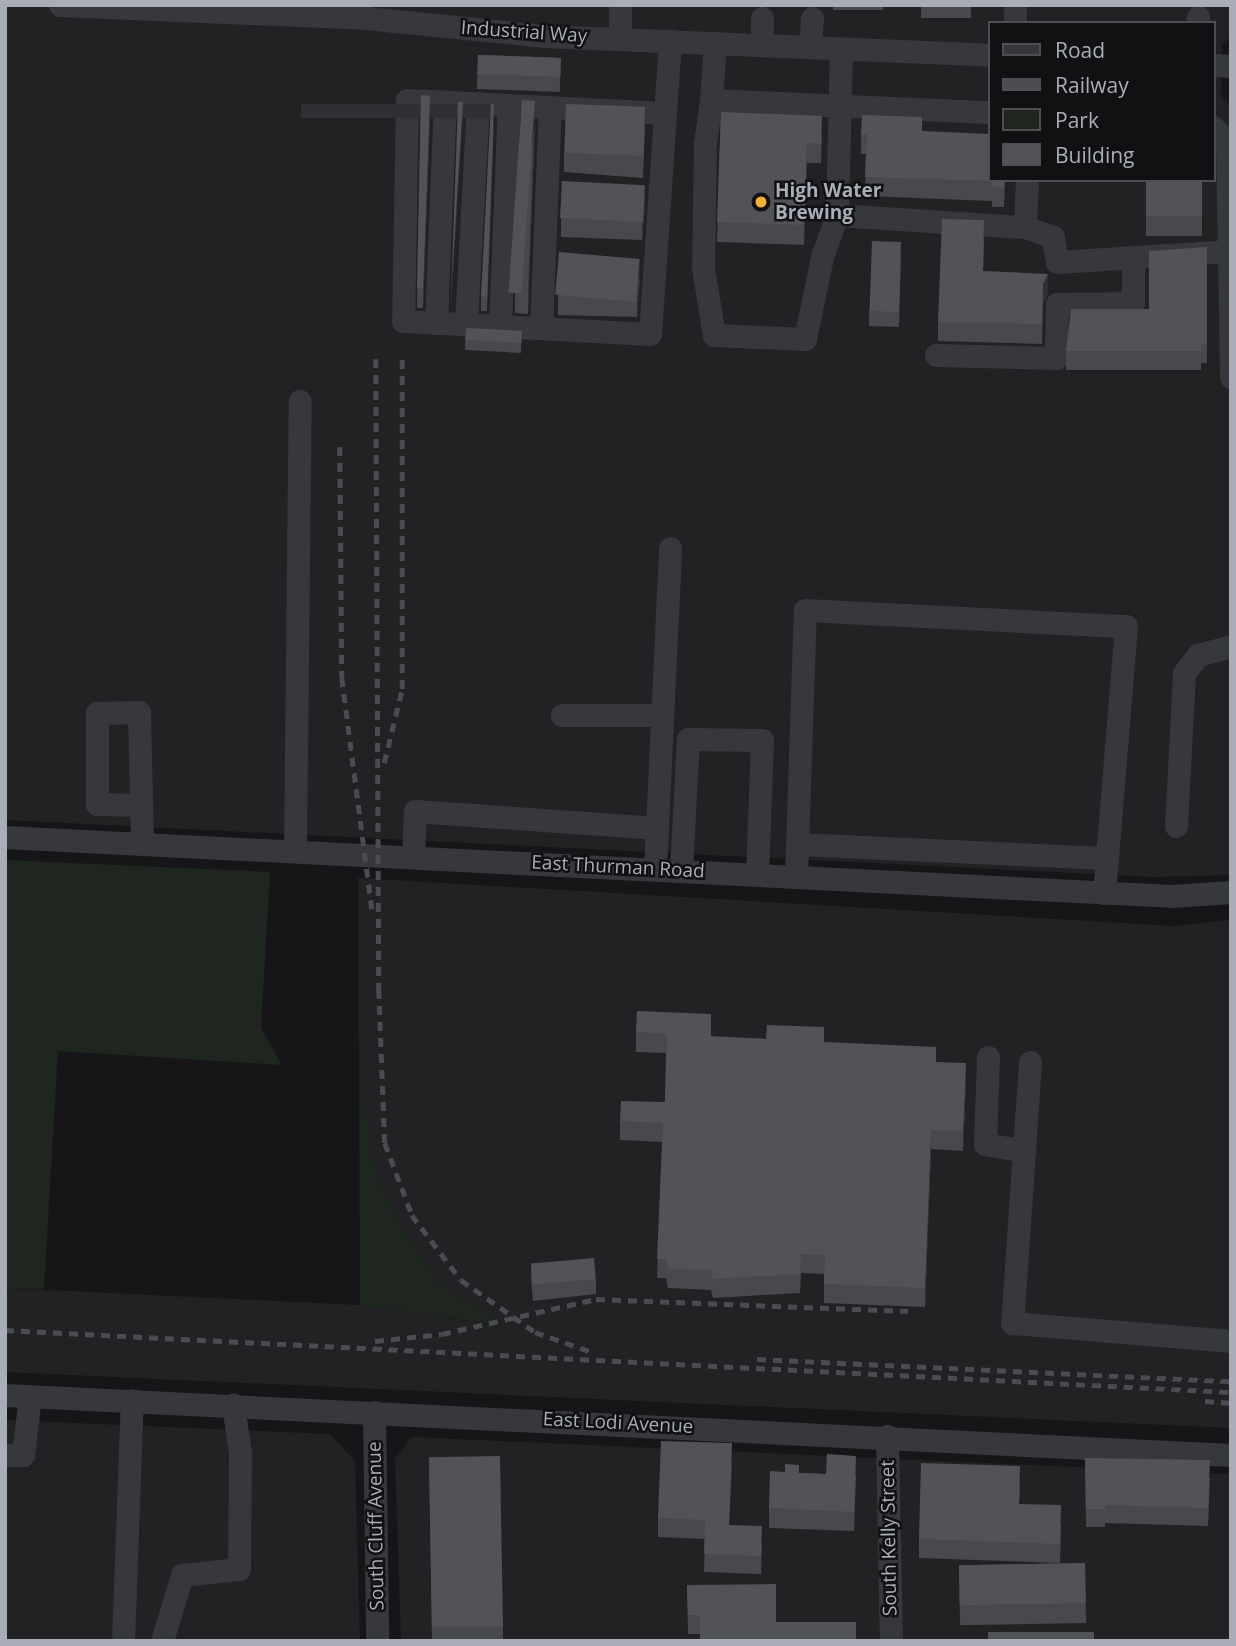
<!DOCTYPE html>
<style>
body{margin:0}
#map{position:relative;width:1236px;height:1646px;overflow:hidden;background:#161618;font-family:"Open Sans",sans-serif}
div>[style]{position:absolute}
[style*='--x']{left:calc(var(--x)*1px);top:calc(var(--y)*1px);width:calc(var(--w)*1px);rotate:calc(var(--a)*1deg)}
.built>*{inset:0;background:#222225}
.green>*{inset:0;background:#1e261f}
.minor>*{height:23px;margin:-11.5px;padding:0 11.5px;transform-origin:11.5px;border-radius:11.5px;background:#37383d}
.rail>*{height:4.5px;margin-top:-2.25px;transform-origin:0;background:repeating-linear-gradient(90deg,#4a4c52 0 9px,transparent 0 16px)}
.wall>*{inset:0;background:#47494d;transform-origin:0 0}
.shaded-wall>*{inset:0;background:#2f3033;transform-origin:0 0}
.building>*{inset:0;background:#525359;transform-origin:0 0}
.dots>*{width:19px;height:19px;translate:-50% -50%;box-sizing:border-box;border:4px solid #111113;border-radius:50%}
span{translate:-50% -50%;white-space:nowrap;text-align:center;line-height:1.15;-webkit-text-stroke:5px #111113;paint-order:stroke}
.street-label{font-size:19px;color:#a8adb8}
.poi-label{font-size:19px;color:#a8adb8;font-weight:700}
.left{translate:0 -50%;text-align:left}
.frame{position:absolute;inset:0;border:7px solid #a8adb8;pointer-events:none}
.legend{position:absolute;left:988px;top:21px;width:228px;height:161px;box-sizing:border-box;background:#111113;border:2px solid #4d4f55;margin:0;padding:9px 12px;list-style:none;font-size:21px;color:#a8adb8}
.legend li{display:flex;align-items:center;gap:14px;height:35px}
.legend b{width:35px;border:2px solid #4d4f55}
</style>
<div id="map">
<div class="built">
<div style="clip-path:polygon(evenodd,5px 5px,1231px 5px,1231px 37px,1222px 44px,1221px 97px,1231px 106px,1231px 875px,1154px 877px,5px 820px,5px 5px,989px 23px,1213px 23px,1213px 180px,989px 180px,989px 23px)"></div>
<div style="clip-path:polygon(358px 878px,1175px 926px,1231px 920px,1231px 1428px,5px 1372px,5px 1288px,360px 1305px,507px 1327px,438px 1283px,405px 1232px,377px 1176px,359px 1070px)"></div>
<div style="clip-path:polygon(5px 1420px,330px 1434px,355px 1461px,360px 1641px,5px 1641px)"></div>
<div style="clip-path:polygon(412px 1437px,1231px 1474px,1231px 1641px,401px 1641px,395px 1459px)"></div>
</div>
<div class="green">
<div style="clip-path:polygon(5px 860px,270px 872px,261px 1028px,282px 1065px,58px 1051px,44px 1289px,5px 1288px)"></div>
<div style="clip-path:polygon(359px 1070px,377px 1175px,405px 1232px,438px 1283px,509px 1327px,360px 1305px)"></div>
</div>
<div class="minor">
<div style="--x:60;--y:5;--w:305;--a:2.4"></div>
<div style="--x:365;--y:18;--w:180;--a:5.7"></div>
<div style="--x:544;--y:36;--w:445;--a:2.4"></div>
<div style="--x:762;--y:18;--w:27;--a:90"></div>
<div style="--x:1015;--y:23;--w:12;--a:-90"></div>
<div style="--x:1198;--y:23;--w:6;--a:-90"></div>
<div style="--x:620;--y:39;--w:34;--a:-90"></div>
<div style="--x:715;--y:43;--w:57;--a:94"></div>
<div style="--x:711;--y:100;--w:278;--a:2.5"></div>
<div style="--x:810;--y:47;--w:29;--a:-86"></div>
<div style="--x:841;--y:49;--w:166;--a:91.4"></div>
<div style="--x:837;--y:215;--w:188;--a:3.7"></div>
<div style="--x:1025;--y:227;--w:47;--a:-87.6"></div>
<div style="--x:1213;--y:65;--w:18;--a:3"></div>
<div style="--x:711;--y:100;--w:43;--a:97.9"></div>
<div style="--x:705;--y:143;--w:125;--a:90.9"></div>
<div style="--x:703;--y:268;--w:68;--a:80.7"></div>
<div style="--x:714;--y:335;--w:91;--a:2.5"></div>
<div style="--x:805;--y:339;--w:84;--a:-78.3"></div>
<div style="--x:822;--y:257;--w:45;--a:-70.3"></div>
<div style="--x:665;--y:113;--w:258;--a:-177.1"></div>
<div style="--x:407;--y:100;--w:221;--a:91"></div>
<div style="--x:403;--y:321;--w:247;--a:3"></div>
<div style="--x:650;--y:334;--w:294;--a:-86.1"></div>
<div style="--x:1213;--y:127;--w:21;--a:47"></div>
<div style="--x:1227;--y:142;--w:235;--a:89"></div>
<div style="--x:1025;--y:227;--w:30;--a:20"></div>
<div style="--x:1053;--y:237;--w:25;--a:81"></div>
<div style="--x:1057;--y:262;--w:174;--a:-3.6"></div>
<div style="--x:436;--y:323;--w:222;--a:-87.7"></div>
<div style="--x:466;--y:324;--w:221;--a:-86.9"></div>
<div style="--x:500;--y:326;--w:221;--a:-87.7"></div>
<div style="--x:541;--y:328;--w:221;--a:-87.7"></div>
<div style="--x:936;--y:355;--w:120;--a:1.4"></div>
<div style="--x:1056;--y:358;--w:54;--a:-88.9"></div>
<div style="--x:1057;--y:304;--w:76;--a:-0.8"></div>
<div style="--x:1133;--y:303;--w:46;--a:-90"></div>
<div style="--x:562;--y:715;--w:100;--a:0"></div>
<div style="--x:141;--y:805;--w:44;--a:-178.7"></div>
<div style="--x:97;--y:804;--w:91;--a:-90"></div>
<div style="--x:97;--y:713;--w:42;--a:-1.4"></div>
<div style="--x:139;--y:712;--w:131;--a:88.7"></div>
<div style="--x:1176;--y:826;--w:153;--a:-87"></div>
<div style="--x:1184;--y:673;--w:23;--a:-52"></div>
<div style="--x:1198;--y:655;--w:34;--a:-15"></div>
<div style="--x:5;--y:837;--w:1168;--a:2.89"></div>
<div style="--x:1172;--y:896;--w:59;--a:-3.9"></div>
<div style="--x:797;--y:844;--w:310;--a:2.6"></div>
<div style="--x:295;--y:850;--w:449;--a:-89.4"></div>
<div style="--x:413;--y:857;--w:46;--a:-87.5"></div>
<div style="--x:415;--y:811;--w:243;--a:4"></div>
<div style="--x:655;--y:869;--w:321;--a:-87.3"></div>
<div style="--x:681;--y:871;--w:132;--a:-87"></div>
<div style="--x:688;--y:739;--w:74;--a:0.8"></div>
<div style="--x:762;--y:740;--w:134;--a:92.1"></div>
<div style="--x:796;--y:877;--w:267;--a:-88.1"></div>
<div style="--x:805;--y:610;--w:321;--a:2.9"></div>
<div style="--x:1126;--y:626;--w:268;--a:94.7"></div>
<div style="--x:988;--y:1057;--w:87;--a:92"></div>
<div style="--x:985;--y:1144;--w:40;--a:10"></div>
<div style="--x:1030;--y:1062;--w:262;--a:93.9"></div>
<div style="--x:1012;--y:1323;--w:220;--a:4.7"></div>
<div style="--x:5;--y:1395;--w:1227;--a:2.8"></div>
<div style="--x:374;--y:1412;--w:229;--a:89.2"></div>
<div style="--x:887;--y:1436;--w:205;--a:88.9"></div>
<div style="--x:5;--y:1455;--w:18;--a:0"></div>
<div style="--x:23;--y:1455;--w:59;--a:-83.2"></div>
<div style="--x:123;--y:1641;--w:241;--a:-87.9"></div>
<div style="--x:162;--y:1641;--w:69;--a:-73.1"></div>
<div style="--x:182;--y:1575;--w:57;--a:-6"></div>
<div style="--x:239;--y:1569;--w:116;--a:-89.5"></div>
<div style="--x:240;--y:1453;--w:49;--a:-98.3"></div>
</div>
<div class="rail">
<div style="--x:376;--y:359;--w:631;--a:89.73"></div>
<div style="--x:379;--y:990;--w:153;--a:87.8"></div>
<div style="--x:385;--y:1143;--w:77;--a:69.4"></div>
<div style="--x:412;--y:1215;--w:81;--a:53"></div>
<div style="--x:461;--y:1280;--w:90;--a:35.1"></div>
<div style="--x:535;--y:1332;--w:60;--a:19.3"></div>
<div style="--x:340;--y:447;--w:231;--a:89.5"></div>
<div style="--x:342;--y:678;--w:240;--a:82.6"></div>
<div style="--x:384;--y:763;--w:76;--a:-76.3"></div>
<div style="--x:402;--y:689;--w:333;--a:-90"></div>
<div style="--x:5;--y:1330;--w:1228;--a:2.9"></div>
<div style="--x:375;--y:1341;--w:67;--a:-6"></div>
<div style="--x:442;--y:1334;--w:158;--a:-12.8"></div>
<div style="--x:596;--y:1299;--w:312;--a:2.2"></div>
<div style="--x:757;--y:1359;--w:475;--a:2.7"></div>
<div style="--x:1205;--y:1401;--w:26;--a:4"></div>
</div>
<div class="wall">
<div style="left:833px;top:5px;width:50px;height:5px"></div>
<div style="left:921px;top:5px;width:50px;height:13px"></div>
<div style="left:478px;top:55px;width:83px;height:34px;rotate:2deg"></div>
<div style="clip-path:polygon(421px 95px,430px 115px,423px 308px,417px 308px)"></div>
<div style="clip-path:polygon(721px 112px,822px 135px,821px 163px,807px 163px,804px 245px,717px 242px)"></div>
<div style="clip-path:polygon(494px 118px,487px 311px,481px 311px,481px 296px)"></div>
<div style="clip-path:polygon(535px 120px,528px 314px,515px 313px,515px 293px)"></div>
<div style="clip-path:polygon(645px 126px,643px 178px,564px 172px,564px 153px)"></div>
<div style="clip-path:polygon(922px 131px,989px 180px,1005px 180px,1004px 207px,992px 207px,992px 201px,865px 196px,866px 154px,861px 154px,861px 134px)"></div>
<div style="left:1146px;top:180px;width:56px;height:56px"></div>
<div style="clip-path:polygon(645px 206px,642px 240px,561px 237px,561px 218px)"></div>
<div style="clip-path:polygon(984px 240px,983px 271px,1048px 293px,1043px 304px,1042px 344px,938px 341px,938px 322px)"></div>
<div style="clip-path:polygon(1207px 247px,1207px 363px,1201px 363px,1201px 370px,1066px 370px,1066px 351px,1149px 309px)"></div>
<div style="clip-path:polygon(901px 257px,899px 327px,869px 326px,869px 311px)"></div>
<div style="clip-path:polygon(640px 279px,637px 317px,558px 315px,558px 295px)"></div>
<div style="left:466px;top:328px;width:56px;height:22px;rotate:3deg"></div>
<div style="clip-path:polygon(636px 1032px,824px 1042px,936px 1062px,966px 1082px,963px 1151px,931px 1149px,925px 1307px,824px 1303px,824px 1274px,801px 1273px,800px 1293px,713px 1298px,711px 1290px,668px 1288px,666px 1278px,657px 1278px,662px 1142px,620px 1140px,620px 1121px,665px 1102px,666px 1053px,636px 1052px)"></div>
<div style="clip-path:polygon(531px 1264px,596px 1279px,596px 1294px,533px 1301px,531px 1279px)"></div>
<div style="clip-path:polygon(429px 1457px,503px 1626px,503px 1641px,432px 1641px)"></div>
<div style="clip-path:polygon(1085px 1458px,1210px 1478px,1208px 1526px,1105px 1523px,1105px 1527px,1086px 1527px)"></div>
<div style="clip-path:polygon(732px 1462px,729px 1525px,762px 1545px,761px 1574px,704px 1572px,705px 1539px,658px 1537px,658px 1518px)"></div>
<div style="clip-path:polygon(799px 1473px,856px 1475px,854px 1531px,769px 1528px,769px 1508px)"></div>
<div style="clip-path:polygon(1020px 1486px,1019px 1504px,1061px 1525px,1060px 1563px,919px 1558px,919px 1539px)"></div>
<div style="left:1085px;top:1563px;width:60px;height:126px;rotate:89deg"></div>
<div style="clip-path:polygon(687px 1585px,776px 1622px,700px 1634px,688px 1634px)"></div>
</div>
<div class="shaded-wall">
<div style="clip-path:polygon(430px 96px,430px 115px,423px 308px,423px 289px)"></div>
<div style="clip-path:polygon(535px 101px,535px 120px,528px 314px,528px 294px)"></div>
<div style="clip-path:polygon(463px 102px,463px 117px,451px 309px,451px 295px)"></div>
<div style="left:494px;top:104px;width:14px;height:193px;rotate:90deg"></div>
<div style="clip-path:polygon(807px 143px,807px 163px,804px 245px,804px 225px)"></div>
<div style="clip-path:polygon(645px 186px,645px 206px,642px 240px,642px 220px)"></div>
<div style="clip-path:polygon(640px 259px,640px 279px,637px 317px,637px 298px)"></div>
<div style="clip-path:polygon(1048px 274px,1048px 293px,1043px 304px,1042px 344px,1043px 284px)"></div>
<div style="clip-path:polygon(966px 1063px,966px 1082px,963px 1151px,963px 1131px)"></div>
<div style="clip-path:polygon(931px 1130px,931px 1149px,925px 1307px,925px 1288px)"></div>
</div>
<div class="building">
<div style="left:478px;top:55px;width:83px;height:19px;rotate:2deg"></div>
<div style="clip-path:polygon(421px 95px,430px 96px,423px 289px,417px 288px)"></div>
<div style="left:522px;top:100px;width:13px;height:193px;rotate:4deg"></div>
<div style="clip-path:polygon(458px 102px,463px 102px,451px 295px)"></div>
<div style="clip-path:polygon(491px 104px,494px 104px,487px 297px,481px 296px)"></div>
<div style="left:566px;top:104px;width:79px;height:49px;rotate:2deg"></div>
<div style="clip-path:polygon(721px 112px,822px 116px,821px 144px,807px 143px,804px 225px,717px 222px)"></div>
<div style="clip-path:polygon(862px 115px,922px 117px,922px 131px,989px 134px,989px 180px,1004px 180px,1004px 188px,992px 187px,992px 181px,865px 177px,867px 134px,861px 134px)"></div>
<div style="left:1146px;top:180px;width:56px;height:36px"></div>
<div style="left:562px;top:181px;width:83px;height:37px;rotate:3deg"></div>
<div style="clip-path:polygon(942px 219px,984px 220px,983px 271px,1048px 274px,1043px 284px,1042px 324px,938px 322px)"></div>
<div style="left:872px;top:241px;width:29px;height:70px;rotate:2deg"></div>
<div style="clip-path:polygon(1207px 247px,1207px 344px,1201px 344px,1201px 351px,1066px 351px,1071px 309px,1149px 309px,1149px 251px)"></div>
<div style="left:559px;top:252px;width:81px;height:43px;rotate:5deg"></div>
<div style="left:466px;top:328px;width:56px;height:12px;rotate:3deg"></div>
<div style="clip-path:polygon(637px 1011px,711px 1014px,711px 1037px,766px 1039px,767px 1025px,824px 1027px,824px 1042px,936px 1047px,936px 1062px,966px 1063px,963px 1131px,931px 1130px,925px 1288px,824px 1284px,825px 1255px,801px 1254px,800px 1274px,713px 1279px,711px 1270px,668px 1269px,666px 1259px,657px 1259px,663px 1123px,620px 1121px,621px 1101px,665px 1102px,667px 1034px,636px 1032px)"></div>
<div style="left:594px;top:1258px;width:21px;height:63px;rotate:85deg"></div>
<div style="clip-path:polygon(661px 1441px,732px 1443px,729px 1525px,762px 1526px,761px 1556px,704px 1554px,705px 1520px,658px 1518px)"></div>
<div style="clip-path:polygon(827px 1454px,856px 1456px,854px 1512px,769px 1508px,770px 1471px,785px 1472px,785px 1464px,799px 1465px,799px 1473px,826px 1474px)"></div>
<div style="left:500px;top:1456px;width:170px;height:71px;rotate:89deg"></div>
<div style="clip-path:polygon(1085px 1458px,1210px 1460px,1208px 1508px,1105px 1505px,1105px 1509px,1086px 1509px)"></div>
<div style="clip-path:polygon(921px 1463px,1020px 1466px,1019px 1504px,1061px 1505px,1060px 1544px,919px 1539px)"></div>
<div style="left:1085px;top:1563px;width:40px;height:126px;rotate:89deg"></div>
<div style="clip-path:polygon(776px 1584px,776px 1622px,856px 1622px,856px 1641px,700px 1641px,700px 1615px,688px 1615px,687px 1585px)"></div>
<div style="left:1094px;top:1632px;width:9px;height:106px;rotate:90deg"></div>
</div>
<div class="dots">
<div style="left:761px;top:202px;background:#f2b134"></div>
</div>
<div class="street-label">
<span style="left:524px;top:32px;rotate:4deg">Industrial Way</span>
<span style="left:618px;top:867px;rotate:3deg">East Thurman Road</span>
<span style="left:618px;top:1423px;rotate:3deg">East Lodi Avenue</span>
<span style="left:376px;top:1526px;rotate:-91deg">South Cluff Avenue</span>
<span style="left:889px;top:1538px;rotate:-91deg">South Kelly Street</span>
</div>
<div class="poi-label">
<span class="left" style="left:775px;top:202px">High Water<br>Brewing</span>
</div>
<div class="frame"></div>
<ul class="legend">
<li><b style="height:9px;background:#37383d"></b>Road</li>
<li><b style="height:9px;background:#4a4c52"></b>Railway</li>
<li><b style="height:19px;background:#1e261f"></b>Park</li>
<li><b style="height:19px;background:#525359"></b>Building</li>
</ul>
</div>
